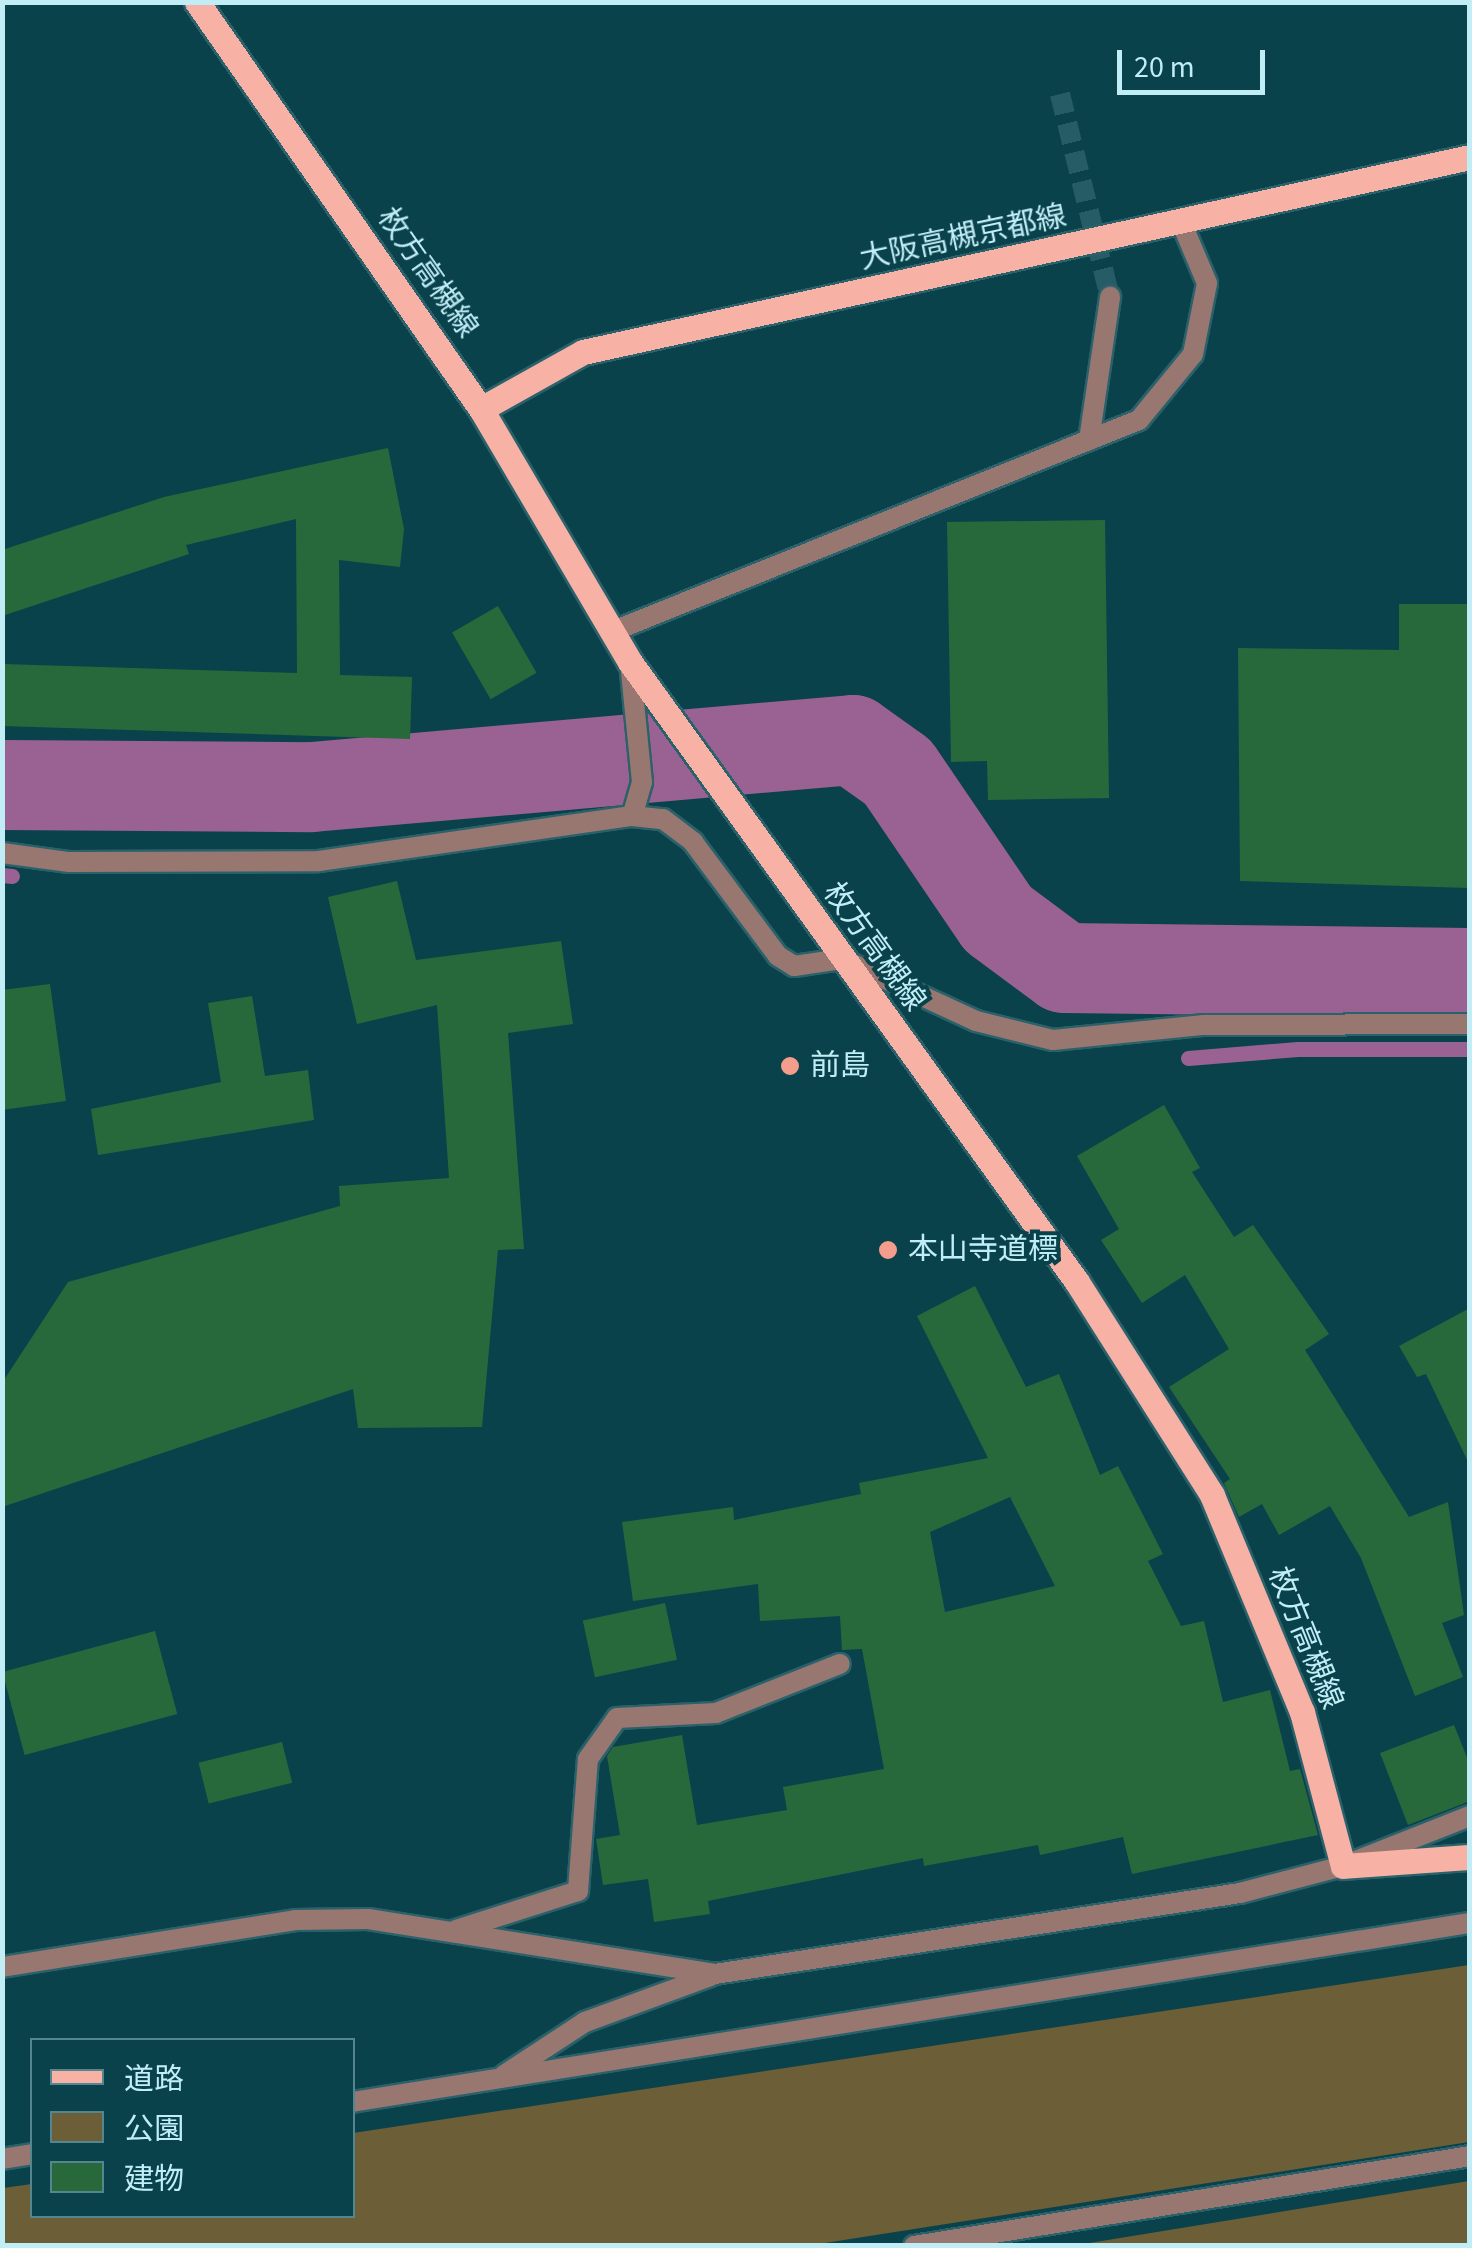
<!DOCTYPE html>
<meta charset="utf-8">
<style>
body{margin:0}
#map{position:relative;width:1472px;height:2248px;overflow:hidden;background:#0a424b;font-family:"Source Sans 3","Noto Sans JP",sans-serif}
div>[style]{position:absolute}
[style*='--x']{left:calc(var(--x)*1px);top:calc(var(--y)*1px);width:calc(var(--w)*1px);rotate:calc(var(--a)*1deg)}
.green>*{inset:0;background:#6c5e36}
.stream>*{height:15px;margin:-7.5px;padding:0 7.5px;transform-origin:7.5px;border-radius:7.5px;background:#996292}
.river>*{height:90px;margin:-45px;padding:0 45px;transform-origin:45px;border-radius:45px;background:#996292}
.building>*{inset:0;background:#28693c;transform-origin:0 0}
.minor-tunnel>*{height:20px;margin-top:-10px;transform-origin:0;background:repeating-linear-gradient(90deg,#255c65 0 20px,transparent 0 30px)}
.roads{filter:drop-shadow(2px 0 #2b616a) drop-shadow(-2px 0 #2b616a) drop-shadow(0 2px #2b616a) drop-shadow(0 -2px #2b616a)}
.minor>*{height:20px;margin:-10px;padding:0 10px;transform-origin:10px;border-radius:10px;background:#997771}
.primary>*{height:25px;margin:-12.5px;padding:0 12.5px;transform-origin:12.5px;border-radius:12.5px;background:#f7b2a5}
.dots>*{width:28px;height:28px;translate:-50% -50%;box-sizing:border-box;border:5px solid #0a424b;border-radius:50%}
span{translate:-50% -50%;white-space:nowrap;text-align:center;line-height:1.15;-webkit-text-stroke:8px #0a424b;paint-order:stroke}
.street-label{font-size:30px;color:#c1edf6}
.poi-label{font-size:30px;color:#c1edf6}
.left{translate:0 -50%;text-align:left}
.frame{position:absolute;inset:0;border:5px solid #c1edf6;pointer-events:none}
.legend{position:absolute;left:30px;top:2038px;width:325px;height:180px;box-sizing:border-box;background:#0a424b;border:2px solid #53868f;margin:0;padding:12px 18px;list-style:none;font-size:30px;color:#c1edf6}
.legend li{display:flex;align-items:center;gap:20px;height:50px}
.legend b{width:50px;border:2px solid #53868f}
.scale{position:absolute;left:1117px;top:50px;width:148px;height:45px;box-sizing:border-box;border:5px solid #c1edf6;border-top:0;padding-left:12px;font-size:30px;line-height:35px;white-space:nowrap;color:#c1edf6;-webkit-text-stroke:8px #0a424b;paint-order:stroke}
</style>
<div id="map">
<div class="green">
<div style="clip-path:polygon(1469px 1965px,1469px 2142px,812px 2245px,3px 2245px,3px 2188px,32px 2184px,32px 2216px,352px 2216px,353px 2133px)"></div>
<div style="clip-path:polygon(1469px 2181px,1469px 2245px,1077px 2245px)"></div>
</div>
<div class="stream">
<div style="--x:2;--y:875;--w:10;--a:6"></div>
<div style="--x:1188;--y:1058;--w:110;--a:-4.7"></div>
<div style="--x:1298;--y:1049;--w:172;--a:0"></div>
</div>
<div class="river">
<div style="--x:2;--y:785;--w:310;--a:0.4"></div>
<div style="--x:312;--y:787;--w:543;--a:-4.97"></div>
<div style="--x:853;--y:740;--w:55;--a:35.4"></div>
<div style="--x:898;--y:772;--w:178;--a:55.8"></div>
<div style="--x:998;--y:919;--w:82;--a:36.6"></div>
<div style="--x:1064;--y:968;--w:406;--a:0.7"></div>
</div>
<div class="building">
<div style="clip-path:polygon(388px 448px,404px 529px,400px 567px,339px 560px,340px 675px,412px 677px,410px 739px,2px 726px,2px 664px,297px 673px,296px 519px,186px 545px,189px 554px,2px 616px,2px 550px,164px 497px)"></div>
<div style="clip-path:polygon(1105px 520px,1109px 798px,988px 800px,987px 761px,951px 762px,947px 522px)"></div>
<div style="clip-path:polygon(1399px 604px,1470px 604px,1470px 888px,1240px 881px,1238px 648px,1399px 650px)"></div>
<div style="left:498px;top:606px;width:77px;height:53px;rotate:60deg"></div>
<div style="clip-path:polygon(397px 881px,416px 960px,561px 941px,573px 1024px,508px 1033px,524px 1249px,498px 1250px,482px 1427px,358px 1428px,353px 1389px,2px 1507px,2px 1383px,68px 1282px,340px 1206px,339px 1186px,449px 1178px,437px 1005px,357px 1024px,328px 897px)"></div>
<div style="clip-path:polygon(50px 984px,66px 1101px,2px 1110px,2px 990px)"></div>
<div style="clip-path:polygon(252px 996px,265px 1076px,308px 1070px,314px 1120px,98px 1155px,91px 1109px,221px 1082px,208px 1003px)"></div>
<div style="clip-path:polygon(1164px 1105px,1200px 1168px,1192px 1172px,1234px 1237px,1253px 1225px,1329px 1334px,1305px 1350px,1409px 1517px,1448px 1502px,1464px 1615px,1442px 1623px,1463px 1677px,1415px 1696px,1361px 1558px,1330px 1506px,1279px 1535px,1262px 1504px,1239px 1517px,1224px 1483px,1230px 1479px,1169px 1387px,1229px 1349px,1185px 1275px,1142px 1303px,1101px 1240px,1119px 1229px,1077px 1156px)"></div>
<div style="clip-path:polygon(evenodd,975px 1286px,1026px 1387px,1059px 1374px,1100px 1475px,1118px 1466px,1163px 1554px,1148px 1561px,1181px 1626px,1204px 1621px,1223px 1702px,1270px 1690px,1290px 1771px,1300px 1769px,1318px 1835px,1132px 1874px,1123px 1837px,1040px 1855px,1038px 1845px,924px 1866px,923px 1858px,708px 1901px,710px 1914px,654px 1922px,648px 1879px,603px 1885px,596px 1839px,620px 1835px,607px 1756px,613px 1747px,682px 1735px,697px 1825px,787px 1810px,783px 1787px,884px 1769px,862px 1649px,842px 1650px,840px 1616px,760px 1621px,758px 1584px,633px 1601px,622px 1522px,733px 1507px,734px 1520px,861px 1494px,859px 1483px,988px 1458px,917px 1316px,975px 1286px,1010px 1497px,1055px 1586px,945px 1612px,930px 1532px,1010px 1497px)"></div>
<div style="clip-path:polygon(1470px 1308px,1470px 1466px,1426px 1374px,1417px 1377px,1399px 1346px)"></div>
<div style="left:665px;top:1603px;width:58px;height:84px;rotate:78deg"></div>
<div style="left:155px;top:1631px;width:86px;height:158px;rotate:75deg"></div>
<div style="clip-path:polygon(1454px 1725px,1470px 1765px,1470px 1801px,1408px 1825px,1380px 1753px)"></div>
<div style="left:282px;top:1742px;width:42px;height:86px;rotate:76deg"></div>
</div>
<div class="minor-tunnel">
<div style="--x:1060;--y:94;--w:209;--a:76.2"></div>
</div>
<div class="roads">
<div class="minor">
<div style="--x:1089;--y:440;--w:145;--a:-81.6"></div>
<div style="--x:611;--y:632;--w:569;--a:-21.88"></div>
<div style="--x:1139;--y:420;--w:85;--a:-50.7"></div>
<div style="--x:1193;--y:354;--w:72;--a:-78.8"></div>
<div style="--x:1207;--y:283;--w:64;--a:-113"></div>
<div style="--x:630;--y:662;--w:121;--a:84.3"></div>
<div style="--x:642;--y:782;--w:35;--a:106"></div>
<div style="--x:2;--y:853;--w:68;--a:7.7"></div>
<div style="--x:69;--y:862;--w:250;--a:-0.2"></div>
<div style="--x:319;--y:861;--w:316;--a:-8.2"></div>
<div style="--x:632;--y:816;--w:31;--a:6"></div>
<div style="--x:663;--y:819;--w:38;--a:37"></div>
<div style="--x:693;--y:842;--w:142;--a:53.3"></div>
<div style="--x:778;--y:956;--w:19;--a:32"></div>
<div style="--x:794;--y:966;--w:49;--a:-8.3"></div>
<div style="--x:842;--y:959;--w:148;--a:24.8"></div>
<div style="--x:976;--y:1021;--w:79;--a:13.9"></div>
<div style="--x:1053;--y:1040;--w:152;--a:-5.7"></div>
<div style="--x:1204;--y:1025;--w:266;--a:-0.2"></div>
<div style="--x:456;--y:1930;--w:128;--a:-17.7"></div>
<div style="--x:578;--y:1891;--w:132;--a:-85.7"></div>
<div style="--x:588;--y:1759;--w:50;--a:-54.7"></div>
<div style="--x:617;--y:1718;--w:99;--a:-2.9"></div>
<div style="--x:716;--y:1713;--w:133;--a:-21.6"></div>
<div style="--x:2;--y:1967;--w:297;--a:-9.1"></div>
<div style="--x:295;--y:1920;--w:73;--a:-0.8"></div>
<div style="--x:368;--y:1919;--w:351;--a:9"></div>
<div style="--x:715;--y:1974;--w:531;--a:-8.77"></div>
<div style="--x:1240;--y:1893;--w:106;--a:-14.7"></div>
<div style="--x:1343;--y:1866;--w:136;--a:-21.5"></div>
<div style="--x:504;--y:2075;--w:97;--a:-33.2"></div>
<div style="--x:585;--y:2022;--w:134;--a:-20.1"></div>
<div style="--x:352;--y:2102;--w:1132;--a:-9.1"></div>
<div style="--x:2;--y:2159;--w:30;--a:-9"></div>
<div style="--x:914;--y:2246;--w:563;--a:-9.19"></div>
</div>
<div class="primary">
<div style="--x:197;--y:2;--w:496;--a:55.1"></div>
<div style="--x:481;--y:409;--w:294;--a:59.5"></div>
<div style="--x:630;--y:662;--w:764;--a:54.21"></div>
<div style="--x:1077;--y:1282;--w:252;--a:57.6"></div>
<div style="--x:1212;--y:1495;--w:235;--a:67.5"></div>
<div style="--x:1302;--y:1712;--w:159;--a:75.1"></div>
<div style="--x:1343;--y:1866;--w:127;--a:-4.1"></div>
<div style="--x:481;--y:409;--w:117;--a:-29.2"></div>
<div style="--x:583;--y:352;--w:908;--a:-12.4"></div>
</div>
</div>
<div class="dots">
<div style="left:790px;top:1066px;background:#f49d8d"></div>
<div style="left:888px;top:1250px;background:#f49d8d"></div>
</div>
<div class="street-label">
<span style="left:963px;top:238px;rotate:-12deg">大阪高槻京都線</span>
<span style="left:427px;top:273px;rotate:55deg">枚方高槻線</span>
<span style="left:874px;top:947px;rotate:54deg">枚方高槻線</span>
<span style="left:1305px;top:1638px;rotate:68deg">枚方高槻線</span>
</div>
<div class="poi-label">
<span class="left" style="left:810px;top:1066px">前島</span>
<span class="left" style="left:908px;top:1250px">本山寺道標</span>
</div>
<div class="frame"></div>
<ul class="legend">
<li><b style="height:12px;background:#f7b2a5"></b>道路</li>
<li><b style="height:28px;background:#6c5e36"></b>公園</li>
<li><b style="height:28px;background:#28693c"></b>建物</li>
</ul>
<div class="scale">20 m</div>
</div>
